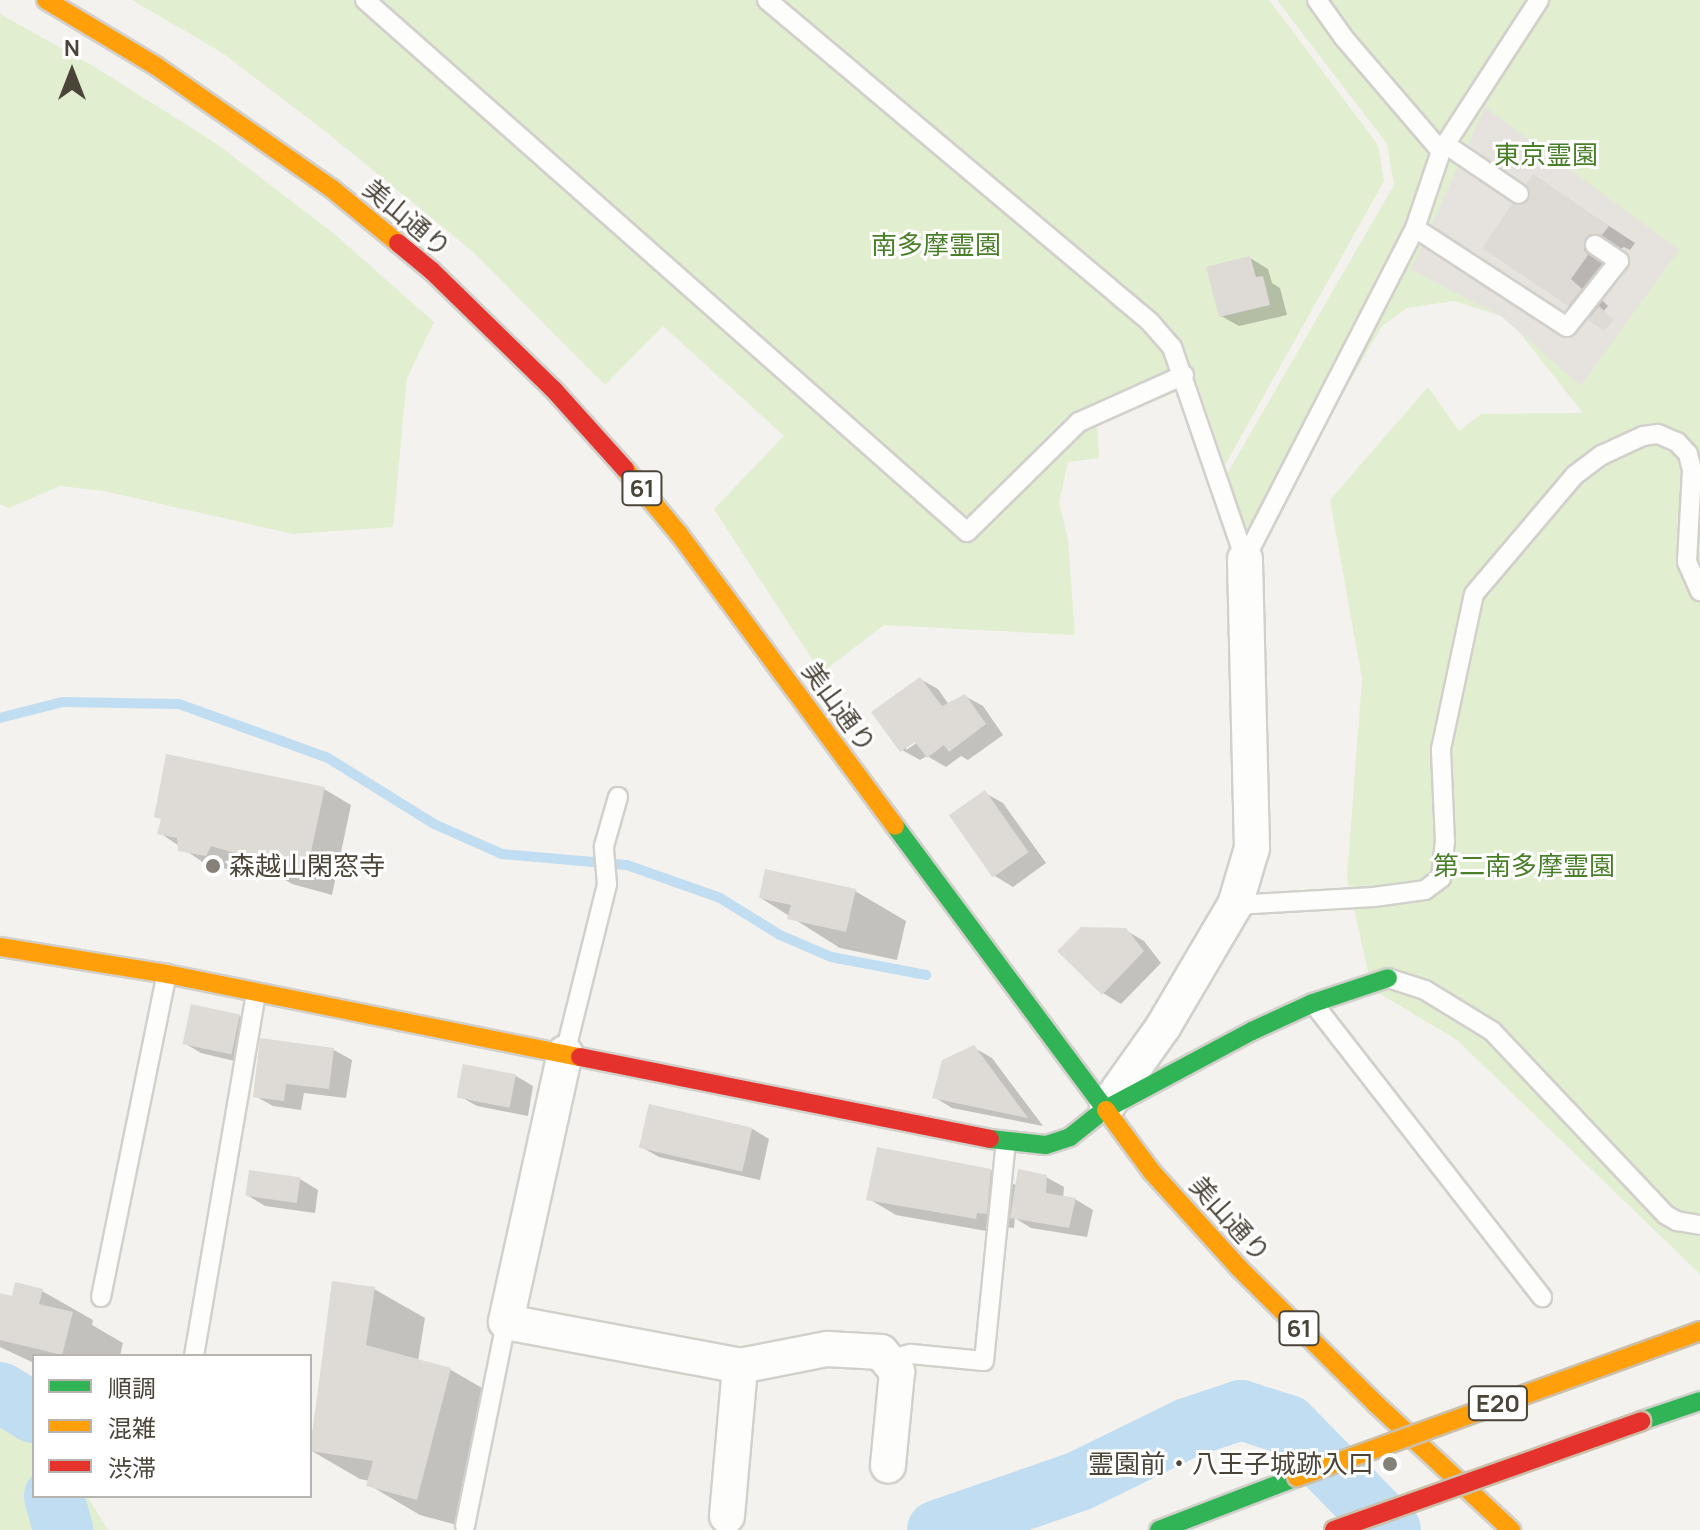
<!DOCTYPE html>
<meta charset="utf-8">
<style>
body{margin:0}
#map{position:relative;width:1700px;height:1530px;overflow:hidden;background:#f4f2ee;font-family:Manrope,"Noto Sans JP",sans-serif}
div>[style]{position:absolute}
[style*='--x']{left:calc(var(--x)*1px);top:calc(var(--y)*1px);width:calc(var(--w)*1px);rotate:calc(var(--a)*1deg)}
.green>*{inset:0;background:#e1eecf}
.parking>*{inset:0;background:#e6e3df}
.shadow>*{inset:0;background:#0003}
.stream>*{height:10px;margin:-5px;padding:0 5px;transform-origin:5px;border-radius:5px;background:#c0ddf1}
.river>*{height:60px;margin:-30px;padding:0 30px;transform-origin:30px;border-radius:30px;background:#c0ddf1}
.building>*{inset:0;background:#dedbd6;transform-origin:0 0}
.roads{filter:drop-shadow(2px 0 #d2d0cb) drop-shadow(-2px 0 #d2d0cb) drop-shadow(0 2px #d2d0cb) drop-shadow(0 -2px #d2d0cb)}
.lane>*{height:18px;margin:-9px;padding:0 9px;transform-origin:9px;border-radius:9px;background:#fdfdfc}
.street>*{height:34px;margin:-17px;padding:0 17px;transform-origin:17px;border-radius:17px;background:#fdfdfc}
.fast>*{height:18px;margin:-9px;padding:0 9px;transform-origin:9px;border-radius:9px;background:#30b455}
.slow>*{height:18px;margin:-9px;padding:0 9px;transform-origin:9px;border-radius:9px;background:#ff9f0a}
.jam>*{height:18px;margin:-9px;padding:0 9px;transform-origin:9px;border-radius:9px;background:#e5322d}
.bridges{filter:drop-shadow(2px 0 #ccbfa9) drop-shadow(-2px 0 #ccbfa9) drop-shadow(0 2px #ccbfa9) drop-shadow(0 -2px #ccbfa9)}
.slow-bridge>*{height:18px;margin:-9px;padding:0 9px;transform-origin:9px;border-radius:9px;background:#ff9f0a}
.jam-bridge>*{height:18px;margin:-9px;padding:0 9px;transform-origin:9px;border-radius:9px;background:#e5322d}
.dots>*{width:22px;height:22px;translate:-50% -50%;box-sizing:border-box;border:4px solid #fff;border-radius:50%}
span{translate:-50% -50%;white-space:nowrap;text-align:center;line-height:1.15;-webkit-text-stroke:6px #fff;paint-order:stroke}
.shield-label span{padding:2px 6px;background:#fff;border:2px solid;border-radius:6px;-webkit-text-stroke-width:0}
.shield-label{font-size:24px;color:#4b4439;font-weight:700}
.park-label{font-size:26px;color:#4a7f2a}
.street-label{font-size:26px;color:#4b4439}
.poi-label{font-size:26px;color:#4b4439}
.left{translate:0 -50%;text-align:left}
.right{translate:-100% -50%;text-align:right}
.legend{position:absolute;left:32px;top:1354px;width:280px;height:144px;box-sizing:border-box;background:#fff;border:2px solid #b7b4b0;margin:0;padding:10px 14px;list-style:none;font-size:24px;color:#4b4439}
.legend li{display:flex;align-items:center;gap:16px;height:40px}
.legend b{width:40px;border:2px solid #b7b4b0}
.north{position:absolute;left:32px;top:32px;width:80px;height:80px;-webkit-text-stroke:6px #fff;paint-order:stroke;rotate:0deg;font-size:22px;font-weight:700;line-height:32px;text-align:center;color:#4b4439}
.north::after{content:'';display:block;margin:auto;width:28px;height:36px;background:#4b4439;clip-path:polygon(50% 0,100% 100%,50% 72%,0 100%)}
</style>
<div id="map">
<div class="green">
<div style="clip-path:polygon(132px 0,1269px 0,1378px 145px,1384px 181px,1225px 465px,1197px 383px,1097px 426px,1099px 458px,1068px 462px,1059px 503px,1068px 539px,1075px 635px,884px 625px,821px 673px,714px 509px,784px 436px,663px 326px,605px 385px,471px 250px,326px 132px,224px 54px)"></div>
<div style="clip-path:polygon(1277px 0,1700px 0,1700px 1274px,1457px 1040px,1372px 989px,1347px 878px,1362px 679px,1330px 500px,1428px 387px,1459px 431px,1481px 414px,1583px 413px,1515px 327px,1501px 316px,1454px 301px,1407px 308px,1382px 326px,1253px 548px,1227px 474px,1394px 185px,1387px 144px)"></div>
<div style="clip-path:polygon(0 14px,93px 66px,214px 142px,332px 232px,434px 322px,407px 378px,393px 527px,293px 534px,104px 491px,60px 486px,9px 508px,0 504px)"></div>
<div style="clip-path:polygon(0 1366px,17px 1379px,34px 1408px,34px 1496px,87px 1496px,108px 1530px,0 1530px)"></div>
</div>
<div class="parking">
<div style="clip-path:polygon(1485px 107px,1679px 250px,1581px 386px,1501px 316px,1411px 270px)"></div>
</div>
<div class="shadow">
<div style="clip-path:polygon(1534px 177px,1635px 243px,1630px 250px,1624px 247px,1613px 253px,1597px 295px,1608px 306px,1596px 320px,1569px 305px,1519px 208px,1530px 203px)"></div>
<div style="clip-path:polygon(1250px 258px,1268px 269px,1272px 283px,1280px 288px,1287px 315px,1239px 326px,1221px 316px)"></div>
<div style="clip-path:polygon(evenodd,920px 679px,938px 689px,949px 705px,965px 696px,983px 706px,1003px 735px,968px 760px,961px 756px,946px 767px,927px 756px,920px 760px,902px 750px,920px 679px,924px 738px,906px 750px,906px 745px,924px 738px)"></div>
<div style="clip-path:polygon(324px 789px,351px 805px,332px 895px,292px 884px,266px 868px,239px 860px,233px 870px,207px 865px,160px 833px)"></div>
<div style="clip-path:polygon(985px 793px,1003px 803px,1046px 863px,1013px 887px,995px 876px)"></div>
<div style="clip-path:polygon(855px 891px,906px 921px,897px 960px,840px 948px,761px 898px)"></div>
<div style="clip-path:polygon(1125px 930px,1144px 941px,1161px 963px,1121px 1004px,1103px 993px)"></div>
<div style="clip-path:polygon(239px 1016px,257px 1026px,251px 1065px,201px 1053px,184px 1043px)"></div>
<div style="clip-path:polygon(973px 1047px,992px 1058px,1043px 1126px,952px 1108px,934px 1097px)"></div>
<div style="clip-path:polygon(334px 1050px,352px 1060px,346px 1098px,304px 1093px,301px 1110px,273px 1106px,255px 1096px)"></div>
<div style="clip-path:polygon(516px 1076px,533px 1086px,528px 1116px,477px 1106px,459px 1096px)"></div>
<div style="clip-path:polygon(751px 1128px,769px 1139px,760px 1180px,659px 1157px,641px 1147px)"></div>
<div style="clip-path:polygon(991px 1170px,1017px 1186px,1046px 1177px,1064px 1187px,1063px 1198px,1075px 1199px,1093px 1210px,1087px 1237px,1031px 1228px,1015px 1218px,1014px 1228px,1004px 1227px,1003px 1234px,896px 1215px,869px 1199px)"></div>
<div style="clip-path:polygon(300px 1179px,318px 1190px,315px 1213px,265px 1206px,247px 1195px)"></div>
<div style="clip-path:polygon(334px 1283px,374px 1289px,425px 1318px,418px 1361px,451px 1370px,501px 1399px,468px 1528px,420px 1515px,369px 1485px,370px 1481px,360px 1479px,310px 1450px)"></div>
<div style="clip-path:polygon(42px 1291px,93px 1320px,92px 1325px,123px 1343px,120px 1356px,34px 1356px,34px 1363px,0 1347px,0 1295px,14px 1298px)"></div>
</div>
<div class="stream">
<div style="--x:0;--y:718;--w:65;--a:-14.3"></div>
<div style="--x:63;--y:702;--w:116;--a:1"></div>
<div style="--x:179;--y:704;--w:158;--a:19.9"></div>
<div style="--x:328;--y:758;--w:125;--a:31.9"></div>
<div style="--x:434;--y:824;--w:74;--a:23.8"></div>
<div style="--x:502;--y:854;--w:125;--a:5"></div>
<div style="--x:627;--y:865;--w:99;--a:19.5"></div>
<div style="--x:720;--y:898;--w:70;--a:31.7"></div>
<div style="--x:780;--y:935;--w:56;--a:23.3"></div>
<div style="--x:831;--y:957;--w:97;--a:10.7"></div>
<div style="--x:1252;--y:1389;--w:28;--a:73"></div>
</div>
<div class="river">
<div style="--x:0;--y:1392;--w:40;--a:32"></div>
<div style="--x:54;--y:1496;--w:35;--a:75"></div>
<div style="--x:937;--y:1530;--w:150;--a:-19"></div>
<div style="--x:1079;--y:1481;--w:120;--a:-26.1"></div>
<div style="--x:1187;--y:1428;--w:57;--a:-18.4"></div>
<div style="--x:1241;--y:1410;--w:49;--a:17.7"></div>
<div style="--x:1288;--y:1425;--w:147;--a:45.6"></div>
</div>
<div class="building">
<div style="clip-path:polygon(1533px 174px,1609px 226px,1602px 235px,1590px 234px,1585px 239px,1584px 250px,1588px 255px,1571px 279px,1582px 289px,1568px 306px,1482px 248px,1512px 204px,1519px 206px,1528px 201px,1531px 194px,1526px 184px)"></div>
<div style="clip-path:polygon(1250px 256px,1256px 277px,1263px 276px,1270px 305px,1219px 317px,1206px 267px)"></div>
<div style="clip-path:polygon(1599px 306px,1614px 320px,1604px 331px,1588px 320px)"></div>
<div style="clip-path:polygon(920px 677px,942px 706px,965px 694px,986px 724px,949px 752px,944px 745px,927px 758px,915px 742px,900px 752px,871px 712px)"></div>
<div style="clip-path:polygon(166px 754px,325px 787px,305px 880px,263px 870px,265px 862px,211px 846px,206px 856px,178px 851px,177px 838px,157px 834px,161px 819px,154px 817px)"></div>
<div style="left:985px;top:790px;width:76px;height:44px;rotate:55deg"></div>
<div style="clip-path:polygon(765px 869px,856px 889px,846px 932px,787px 919px,791px 905px,759px 898px)"></div>
<div style="clip-path:polygon(1081px 927px,1126px 928px,1144px 951px,1102px 995px,1057px 951px)"></div>
<div style="left:191px;top:1004px;width:50px;height:41px;rotate:12deg"></div>
<div style="clip-path:polygon(260px 1038px,334px 1048px,329px 1089px,286px 1084px,284px 1101px,253px 1097px)"></div>
<div style="clip-path:polygon(974px 1045px,1028px 1118px,932px 1098px,942px 1060px)"></div>
<div style="left:463px;top:1064px;width:54px;height:34px;rotate:11deg"></div>
<div style="left:649px;top:1104px;width:106px;height:45px;rotate:13deg"></div>
<div style="clip-path:polygon(877px 1147px,991px 1169px,987px 1214px,977px 1213px,976px 1219px,866px 1200px)"></div>
<div style="clip-path:polygon(1018px 1169px,1047px 1175px,1046px 1193px,1076px 1198px,1069px 1228px,1010px 1218px)"></div>
<div style="left:249px;top:1170px;width:52px;height:26px;rotate:8deg"></div>
<div style="clip-path:polygon(332px 1281px,375px 1287px,366px 1345px,451px 1368px,417px 1500px,366px 1486px,373px 1461px,310px 1451px)"></div>
<div style="clip-path:polygon(15px 1282px,43px 1289px,39px 1304px,73px 1312px,62px 1355px,0 1340px,0 1293px,12px 1296px)"></div>
</div>
<div class="roads">
<div class="lane">
<div style="--x:365;--y:0;--w:803;--a:41.47"></div>
<div style="--x:967;--y:532;--w:157;--a:-44.5"></div>
<div style="--x:1079;--y:422;--w:115;--a:-24.1"></div>
<div style="--x:767;--y:0;--w:500;--a:40.05"></div>
<div style="--x:1150;--y:322;--w:33;--a:49"></div>
<div style="--x:1172;--y:347;--w:224;--a:71"></div>
<div style="--x:1317;--y:0;--w:47;--a:54.6"></div>
<div style="--x:1344;--y:38;--w:149;--a:49.4"></div>
<div style="--x:1445;--y:144;--w:89;--a:34"></div>
<div style="--x:1415;--y:228;--w:181;--a:33.1"></div>
<div style="--x:1567;--y:327;--w:84;--a:-51.8"></div>
<div style="--x:1619;--y:261;--w:29;--a:-146"></div>
<div style="--x:1245;--y:559;--w:372;--a:-62.8"></div>
<div style="--x:1415;--y:228;--w:81;--a:-71.3"></div>
<div style="--x:1441;--y:151;--w:180;--a:-57"></div>
<div style="--x:1235;--y:905;--w:139;--a:-3.3"></div>
<div style="--x:1374;--y:897;--w:51;--a:-7.8"></div>
<div style="--x:1425;--y:890;--w:20;--a:-37"></div>
<div style="--x:1441;--y:878;--w:36;--a:-84"></div>
<div style="--x:1445;--y:842;--w:93;--a:-92.5"></div>
<div style="--x:1441;--y:749;--w:158;--a:-78"></div>
<div style="--x:1474;--y:594;--w:156;--a:-49.7"></div>
<div style="--x:1575;--y:475;--w:34;--a:-37"></div>
<div style="--x:1602;--y:455;--w:45;--a:-24.9"></div>
<div style="--x:1643;--y:436;--w:15;--a:-8"></div>
<div style="--x:1658;--y:434;--w:21;--a:23"></div>
<div style="--x:1677;--y:442;--w:16;--a:47"></div>
<div style="--x:1688;--y:454;--w:16;--a:76"></div>
<div style="--x:1692;--y:470;--w:92;--a:93.1"></div>
<div style="--x:1687;--y:562;--w:32;--a:66"></div>
<div style="--x:1388;--y:978;--w:39;--a:18"></div>
<div style="--x:1425;--y:990;--w:79;--a:31.5"></div>
<div style="--x:1492;--y:1031;--w:253;--a:46.6"></div>
<div style="--x:1666;--y:1215;--w:13;--a:29"></div>
<div style="--x:1677;--y:1221;--w:23;--a:10"></div>
<div style="--x:1313;--y:1003;--w:373;--a:52.1"></div>
<div style="--x:565;--y:1053;--w:174;--a:-76"></div>
<div style="--x:607;--y:884;--w:38;--a:-95"></div>
<div style="--x:604;--y:846;--w:51;--a:-74.1"></div>
<div style="--x:101;--y:1297;--w:330;--a:-78.5"></div>
<div style="--x:194;--y:1356;--w:369;--a:-80.3"></div>
<div style="--x:888;--y:1360;--w:24;--a:-15"></div>
<div style="--x:911;--y:1354;--w:73;--a:5.5"></div>
<div style="--x:984;--y:1361;--w:220;--a:-84.3"></div>
<div style="--x:465;--y:1526;--w:208;--a:-78.6"></div>
</div>
<div class="street">
<div style="--x:565;--y:1053;--w:275;--a:102.4"></div>
<div style="--x:506;--y:1322;--w:238;--a:10.6"></div>
<div style="--x:740;--y:1366;--w:89;--a:-11.1"></div>
<div style="--x:827;--y:1349;--w:54;--a:3.2"></div>
<div style="--x:881;--y:1352;--w:26;--a:51"></div>
<div style="--x:897;--y:1372;--w:94;--a:95.5"></div>
<div style="--x:1107;--y:1106;--w:97;--a:-54.7"></div>
<div style="--x:1163;--y:1027;--w:142;--a:-59.5"></div>
<div style="--x:1235;--y:905;--w:59;--a:-73.4"></div>
<div style="--x:1252;--y:848;--w:289;--a:-91.4"></div>
<div style="--x:727;--y:1516;--w:151;--a:-85"></div>
</div>
<div class="fast">
<div style="--x:895;--y:826;--w:354;--a:53.4"></div>
<div style="--x:990;--y:1139;--w:56;--a:6.1"></div>
<div style="--x:1046;--y:1145;--w:25;--a:-18"></div>
<div style="--x:1070;--y:1137;--w:43;--a:-38.5"></div>
<div style="--x:1104;--y:1110;--w:168;--a:-28.1"></div>
<div style="--x:1252;--y:1031;--w:67;--a:-24.7"></div>
<div style="--x:1313;--y:1003;--w:79;--a:-18.4"></div>
<div style="--x:1641;--y:1421;--w:62;--a:-18.7"></div>
<div style="--x:1159;--y:1530;--w:148;--a:-21"></div>
</div>
<div class="slow">
<div style="--x:46;--y:0;--w:128;--a:31"></div>
<div style="--x:156;--y:66;--w:213;--a:34.9"></div>
<div style="--x:331;--y:188;--w:87;--a:39.4"></div>
<div style="--x:625;--y:469;--w:85;--a:50.3"></div>
<div style="--x:679;--y:534;--w:363;--a:53.5"></div>
<div style="--x:0;--y:947;--w:169;--a:9.2"></div>
<div style="--x:167;--y:974;--w:421;--a:11.4"></div>
<div style="--x:1106;--y:1110;--w:77;--a:53.4"></div>
<div style="--x:1152;--y:1172;--w:130;--a:47.8"></div>
<div style="--x:1239;--y:1268;--w:193;--a:44.8"></div>
<div style="--x:1376;--y:1404;--w:185;--a:43"></div>
</div>
<div class="jam">
<div style="--x:398;--y:243;--w:44;--a:39.5"></div>
<div style="--x:432;--y:271;--w:169;--a:44.3"></div>
<div style="--x:553;--y:389;--w:108;--a:48"></div>
<div style="--x:580;--y:1057;--w:418;--a:11.3"></div>
</div>
</div>
<div class="bridges">
<div class="slow-bridge">
<div style="--x:1297;--y:1477;--w:429;--a:-19.9"></div>
</div>
<div class="jam-bridge">
<div style="--x:1334;--y:1530;--w:326;--a:-19.5"></div>
</div>
</div>
<div class="dots">
<div style="left:213px;top:866px;background:#868178"></div>
<div style="left:1390px;top:1464px;background:#868178"></div>
</div>
<div class="shield-label">
<span style="left:642px;top:488px">61</span>
<span style="left:1299px;top:1328px">61</span>
<span style="left:1498px;top:1403px">E20</span>
</div>
<div class="park-label">
<span style="left:1546px;top:155px">東京霊園</span>
<span style="left:936px;top:245px">南多摩霊園</span>
<span style="left:1524px;top:866px">第二南多摩霊園</span>
</div>
<div class="street-label">
<span style="left:407px;top:218px;rotate:40deg">美山通り</span>
<span style="left:839px;top:707px;rotate:54deg">美山通り</span>
<span style="left:1230px;top:1219px;rotate:48deg">美山通り</span>
</div>
<div class="poi-label">
<span class="left" style="left:229px;top:866px">森越山閑窓寺</span>
<span class="right" style="left:1374px;top:1464px">霊園前・八王子城跡入口</span>
</div>
<ul class="legend">
<li><b style="height:10px;background:#30b455"></b>順調</li>
<li><b style="height:10px;background:#ff9f0a"></b>混雑</li>
<li><b style="height:10px;background:#e5322d"></b>渋滞</li>
</ul>
<div class="north">N</div>
</div>
